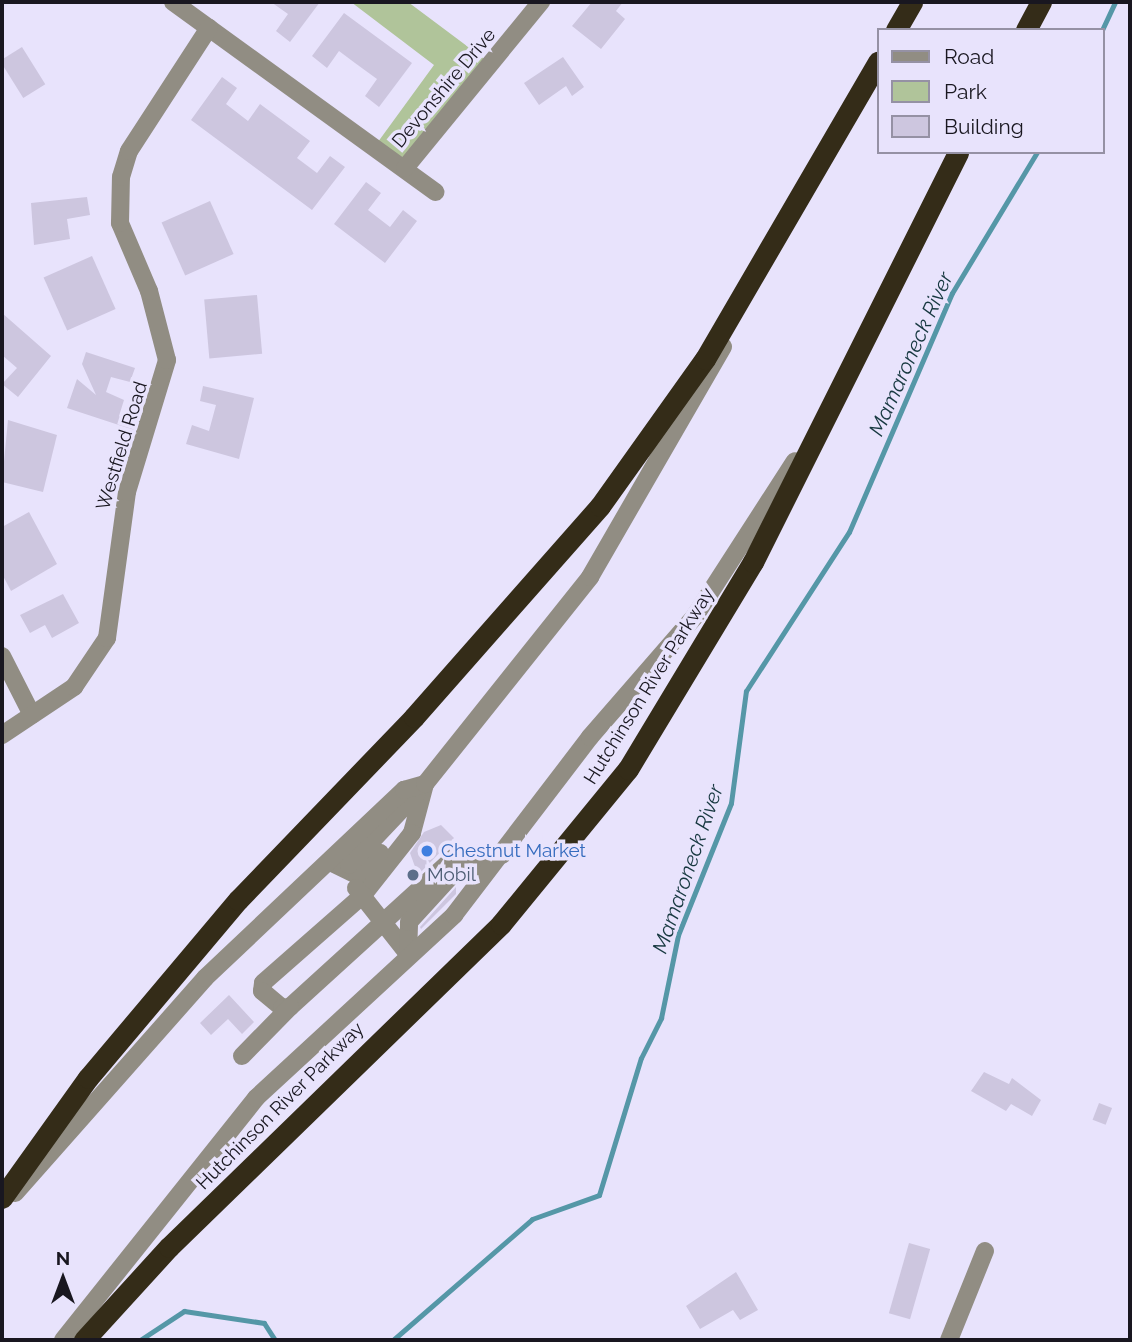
<!DOCTYPE html>
<style>
body{margin:0}
#map{position:relative;width:1132px;height:1342px;overflow:hidden;background:#e8e3fc;font-family:Raleway,sans-serif}
div>[style]{position:absolute}
[style*='--x']{left:calc(var(--x)*1px);top:calc(var(--y)*1px);width:calc(var(--w)*1px);rotate:calc(var(--a)*1deg)}
.green>*{inset:0;background:#b0c49a}
.stream>*{height:5px;margin:-2.5px;padding:0 2.5px;transform-origin:2.5px;border-radius:2.5px;background:#5597a7}
.building>*{inset:0;background:#cdc6df;transform-origin:0 0}
.minor>*{height:18px;margin:-9px;padding:0 9px;transform-origin:9px;border-radius:9px;background:#918d83}
.highway>*{height:21px;margin:-10.5px;padding:0 10.5px;transform-origin:10.5px;border-radius:10.5px;background:#342c18}
.dots>*{width:19px;height:19px;translate:-50% -50%;box-sizing:border-box;border:4px solid #e8e3fc;border-radius:50%}
span{translate:-50% -50%;white-space:nowrap;text-align:center;line-height:1.15;-webkit-text-stroke:7px #e8e3fc;paint-order:stroke}
.street-label{font-size:19px;color:#191720}
.shop-label{font-size:19px;color:#366cbe}
.left{translate:0 -50%;text-align:left}
.service-label{font-size:19px;color:#4e5e75}
.water-label{font-size:21px;color:#173840;font-style:italic}
.frame{position:absolute;inset:0;border:4px solid #191720;pointer-events:none}
.legend{position:absolute;left:877px;top:28px;width:228px;height:126px;box-sizing:border-box;background:#e8e3fc;border:2px solid #9591a4;margin:0;padding:9px 12px;list-style:none;font-size:21px;color:#191720}
.legend li{display:flex;align-items:center;gap:14px;height:35px}
.legend b{width:35px;border:2px solid #9591a4}
.north{position:absolute;left:28px;top:1244px;width:70px;height:70px;-webkit-text-stroke:5px #e8e3fc;paint-order:stroke;rotate:0deg;font-size:19px;font-weight:700;line-height:28px;text-align:center;color:#191720}
.north::after{content:'';display:block;margin:auto;width:24px;height:32px;background:#191720;clip-path:polygon(50% 0,100% 100%,50% 72%,0 100%)}
</style>
<div id="map">
<div class="green">
<div style="clip-path:polygon(351px 2px,408px 2px,491px 64px,405px 168px,375px 146px,434px 65px)"></div>
</div>
<div class="stream">
<div style="--x:1102;--y:30;--w:31;--a:-65"></div>
<div style="--x:140;--y:1340;--w:53;--a:-33.4"></div>
<div style="--x:184;--y:1311;--w:81;--a:8.5"></div>
<div style="--x:264;--y:1323;--w:20;--a:57"></div>
<div style="--x:393;--y:1340;--w:184;--a:-41"></div>
<div style="--x:532;--y:1219;--w:71;--a:-19.7"></div>
<div style="--x:599;--y:1195;--w:143;--a:-73"></div>
<div style="--x:641;--y:1058;--w:45;--a:-63.4"></div>
<div style="--x:661;--y:1018;--w:85;--a:-78.4"></div>
<div style="--x:678;--y:935;--w:142;--a:-68.1"></div>
<div style="--x:731;--y:803;--w:113;--a:-82.4"></div>
<div style="--x:746;--y:691;--w:189;--a:-57.1"></div>
<div style="--x:849;--y:532;--w:260;--a:-66.7"></div>
<div style="--x:952;--y:293;--w:165;--a:-58.9"></div>
</div>
<div class="building">
<div style="clip-path:polygon(271px 2px,320px 2px,290px 42px,276px 31px,288px 14px)"></div>
<div style="clip-path:polygon(592px 2px,623px 2px,616px 11px,625px 19px,601px 49px,572px 26px)"></div>
<div style="clip-path:polygon(344px 13px,412px 63px,379px 107px,365px 96px,377px 79px,355px 63px,339px 51px,327px 68px,312px 56px)"></div>
<div style="left:22px;top:47px;width:44px;height:26px;rotate:58deg"></div>
<div style="clip-path:polygon(563px 57px,584px 87px,572px 96px,566px 86px,539px 105px,524px 83px)"></div>
<div style="clip-path:polygon(222px 77px,237px 88px,226px 104px,248px 121px,260px 104px,310px 141px,297px 158px,317px 173px,330px 156px,345px 167px,312px 210px,191px 120px)"></div>
<div style="clip-path:polygon(366px 182px,381px 193px,368px 210px,390px 227px,403px 210px,417px 221px,385px 263px,334px 224px)"></div>
<div style="clip-path:polygon(87px 197px,90px 215px,67px 219px,70px 239px,34px 245px,31px 203px)"></div>
<div style="left:210px;top:201px;width:58px;height:53px;rotate:66deg"></div>
<div style="left:92px;top:256px;width:58px;height:53px;rotate:66deg"></div>
<div style="left:257px;top:295px;width:59px;height:53px;rotate:85deg"></div>
<div style="clip-path:polygon(2px 313px,51px 356px,18px 397px,2px 384px,17px 368px,2px 355px)"></div>
<div style="clip-path:polygon(86px 352px,135px 368px,130px 382px,111px 377px,106px 392px,124px 400px,119px 416px,134px 430px,67px 408px,77px 379px,96px 395px,82px 364px)"></div>
<div style="clip-path:polygon(203px 386px,254px 398px,239px 459px,186px 444px,192px 425px,209px 431px,216px 405px,200px 401px)"></div>
<div style="clip-path:polygon(8px 420px,57px 435px,43px 492px,2px 482px)"></div>
<div style="clip-path:polygon(29px 512px,57px 564px,11px 591px,2px 574px,2px 527px)"></div>
<div style="clip-path:polygon(63px 594px,79px 623px,52px 638px,45px 625px,30px 633px,20px 615px)"></div>
<div style="clip-path:polygon(441px 825px,454px 838px,418px 875px,410px 853px,424px 832px)"></div>
<div style="clip-path:polygon(456px 887px,456px 894px,421px 929px,420px 927px)"></div>
<div style="clip-path:polygon(229px 995px,254px 1022px,242px 1034px,228px 1019px,211px 1035px,200px 1023px)"></div>
<div style="clip-path:polygon(984px 1072px,1009px 1084px,1012px 1078px,1041px 1100px,1032px 1116px,1011px 1104px,1006px 1111px,971px 1091px)"></div>
<div style="left:1099px;top:1103px;width:14px;height:18px;rotate:21deg"></div>
<div style="left:909px;top:1243px;width:22px;height:73px;rotate:16deg"></div>
<div style="clip-path:polygon(736px 1272px,758px 1310px,740px 1320px,733px 1310px,700px 1329px,686px 1306px)"></div>
</div>
<div class="minor">
<div style="--x:173;--y:2;--w:324;--a:35.9"></div>
<div style="--x:405;--y:168;--w:215;--a:-50.7"></div>
<div style="--x:2;--y:656;--w:66;--a:63"></div>
<div style="--x:2;--y:735;--w:87;--a:-33.7"></div>
<div style="--x:74;--y:687;--w:59;--a:-56"></div>
<div style="--x:107;--y:638;--w:147;--a:-82.2"></div>
<div style="--x:127;--y:492;--w:138;--a:-73.1"></div>
<div style="--x:167;--y:360;--w:71;--a:-104.6"></div>
<div style="--x:149;--y:291;--w:74;--a:-113.1"></div>
<div style="--x:120;--y:223;--w:46;--a:-88.8"></div>
<div style="--x:121;--y:177;--w:27;--a:-73"></div>
<div style="--x:129;--y:151;--w:147;--a:-57"></div>
<div style="--x:425;--y:784;--w:51;--a:104.9"></div>
<div style="--x:412;--y:833;--w:79;--a:128.3"></div>
<div style="--x:363;--y:895;--w:133;--a:138.7"></div>
<div style="--x:263;--y:983;--w:8;--a:97"></div>
<div style="--x:262;--y:991;--w:26;--a:40"></div>
<div style="--x:282;--y:1008;--w:8;--a:-7"></div>
<div style="--x:290;--y:1007;--w:224;--a:-42.3"></div>
<div style="--x:456;--y:856;--w:46;--a:-1.2"></div>
<div style="--x:332;--y:863;--w:28;--a:26"></div>
<div style="--x:357;--y:875;--w:32;--a:-44"></div>
<div style="--x:332;--y:863;--w:17;--a:7"></div>
<div style="--x:349;--y:865;--w:99;--a:-46.6"></div>
<div style="--x:356;--y:888;--w:84;--a:51.8"></div>
<div style="--x:408;--y:954;--w:32;--a:-88"></div>
<div style="--x:409;--y:922;--w:62;--a:-47.6"></div>
<div style="--x:451;--y:876;--w:42;--a:-22.3"></div>
<div style="--x:242;--y:1056;--w:69;--a:-45.6"></div>
<div style="--x:15;--y:1193;--w:287;--a:-48.5"></div>
<div style="--x:205;--y:978;--w:274;--a:-43.4"></div>
<div style="--x:404;--y:790;--w:22;--a:-16"></div>
<div style="--x:425;--y:784;--w:265;--a:-51.4"></div>
<div style="--x:590;--y:577;--w:266;--a:-60"></div>
<div style="--x:63;--y:1340;--w:310;--a:-51.4"></div>
<div style="--x:256;--y:1098;--w:270;--a:-42.7"></div>
<div style="--x:454;--y:915;--w:224;--a:-52.6"></div>
<div style="--x:590;--y:737;--w:160;--a:-49"></div>
<div style="--x:695;--y:616;--w:184;--a:-57.2"></div>
<div style="--x:949;--y:1340;--w:96;--a:-68"></div>
</div>
<div class="highway">
<div style="--x:896;--y:30;--w:32;--a:-60"></div>
<div style="--x:1026;--y:30;--w:32;--a:-62"></div>
<div style="--x:2;--y:1198;--w:148;--a:-54.4"></div>
<div style="--x:88;--y:1078;--w:233;--a:-49.9"></div>
<div style="--x:238;--y:900;--w:254;--a:-46.1"></div>
<div style="--x:414;--y:717;--w:281;--a:-48.6"></div>
<div style="--x:600;--y:506;--w:181;--a:-54.5"></div>
<div style="--x:705;--y:359;--w:344;--a:-59.8"></div>
<div style="--x:84;--y:1340;--w:126;--a:-47.6"></div>
<div style="--x:169;--y:1247;--w:463;--a:-44.2"></div>
<div style="--x:501;--y:924;--w:200;--a:-50.7"></div>
<div style="--x:628;--y:769;--w:242;--a:-58.9"></div>
<div style="--x:753;--y:562;--w:458;--a:-63.4"></div>
</div>
<div class="dots">
<div style="left:427px;top:851px;background:#3f7fe0"></div>
<div style="left:413px;top:875px;background:#5c6f8a"></div>
</div>
<div class="street-label">
<span style="left:444px;top:88px;rotate:-50deg">Devonshire Drive</span>
<span style="left:122px;top:446px;rotate:-73deg">Westfield Road</span>
<span style="left:649px;top:686px;rotate:-58deg">Hutchinson River Parkway</span>
<span style="left:280px;top:1106px;rotate:-45deg">Hutchinson River Parkway</span>
</div>
<div class="shop-label">
<span class="left" style="left:441px;top:851px">Chestnut Market</span>
</div>
<div class="service-label">
<span class="left" style="left:427px;top:875px">Mobil</span>
</div>
<div class="water-label">
<span style="left:911px;top:354px;rotate:-66deg">Mamaroneck River</span>
<span style="left:688px;top:869px;rotate:-71deg">Mamaroneck River</span>
</div>
<div class="frame"></div>
<ul class="legend">
<li><b style="height:9px;background:#918d83"></b>Road</li>
<li><b style="height:19px;background:#b0c49a"></b>Park</li>
<li><b style="height:19px;background:#cdc6df"></b>Building</li>
</ul>
<div class="north">N</div>
</div>
